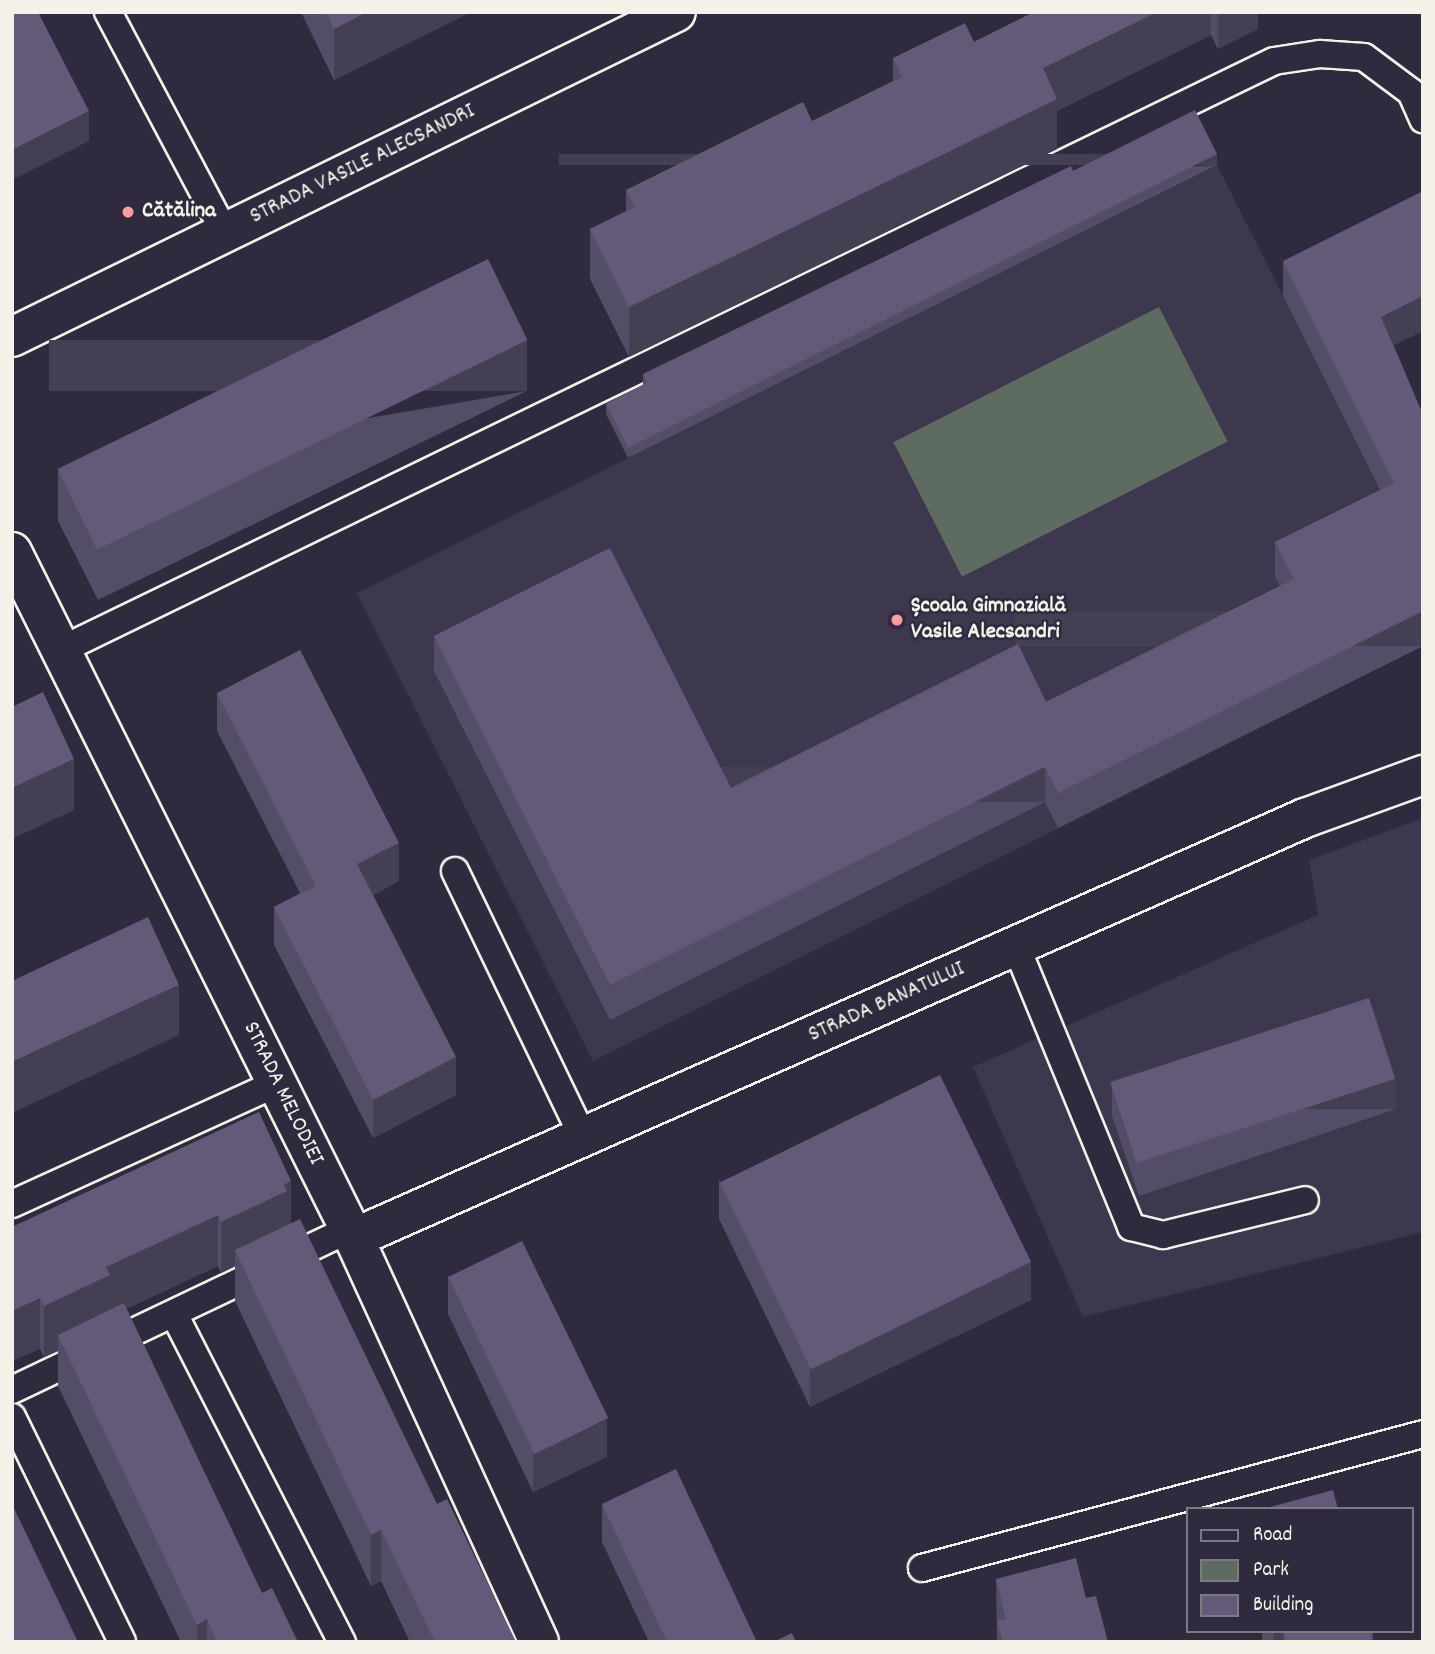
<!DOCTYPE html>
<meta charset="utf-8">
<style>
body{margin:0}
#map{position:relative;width:1435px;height:1654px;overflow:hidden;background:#2f2a3d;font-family:Dekko,sans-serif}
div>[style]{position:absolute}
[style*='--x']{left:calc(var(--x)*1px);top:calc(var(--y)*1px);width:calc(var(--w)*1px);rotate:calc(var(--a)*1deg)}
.built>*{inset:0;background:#3e384f}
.green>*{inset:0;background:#5d6b61;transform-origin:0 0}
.roads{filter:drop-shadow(2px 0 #f4f1e8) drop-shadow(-2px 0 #f4f1e8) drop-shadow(0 2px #f4f1e8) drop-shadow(0 -2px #f4f1e8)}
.service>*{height:26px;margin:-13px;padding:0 13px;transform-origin:13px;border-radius:13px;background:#2f2a3d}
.minor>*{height:38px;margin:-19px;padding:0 19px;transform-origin:19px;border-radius:19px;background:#2f2a3d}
.tertiary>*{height:38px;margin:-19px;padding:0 19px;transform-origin:19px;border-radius:19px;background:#2f2a3d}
.wall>*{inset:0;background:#544d67;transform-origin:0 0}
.shaded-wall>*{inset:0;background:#453f54;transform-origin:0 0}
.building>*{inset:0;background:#625a78;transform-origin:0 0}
.dots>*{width:19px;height:19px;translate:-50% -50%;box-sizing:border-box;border:4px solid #2f2a3d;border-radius:50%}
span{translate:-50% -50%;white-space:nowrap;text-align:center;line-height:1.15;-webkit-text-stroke:5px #2f2a3d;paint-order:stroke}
.street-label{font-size:23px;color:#f4f1e8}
.poi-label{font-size:23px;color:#f4f1e8;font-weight:700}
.left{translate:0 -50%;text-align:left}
.frame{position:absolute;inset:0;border:14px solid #f4f1e8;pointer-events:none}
.legend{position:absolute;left:1186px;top:1507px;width:228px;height:126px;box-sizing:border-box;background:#2f2a3d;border:2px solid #7e7a81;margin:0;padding:9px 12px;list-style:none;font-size:21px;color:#f4f1e8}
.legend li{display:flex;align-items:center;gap:14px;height:35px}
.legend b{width:35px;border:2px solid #7e7a81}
</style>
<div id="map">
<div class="built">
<div style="clip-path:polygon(1217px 165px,1423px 574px,1423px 646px,593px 1061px,357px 593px)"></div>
<div style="clip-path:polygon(1423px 818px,1423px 1232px,1083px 1317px,973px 1067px,1318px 915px,1309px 860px)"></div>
</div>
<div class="green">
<div style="left:1159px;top:307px;width:151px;height:298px;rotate:63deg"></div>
</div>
<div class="roads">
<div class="service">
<div style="--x:108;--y:12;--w:250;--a:62.1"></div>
<div style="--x:61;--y:650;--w:1348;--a:-25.9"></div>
<div style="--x:1274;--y:61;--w:47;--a:-8.7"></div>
<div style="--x:1320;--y:54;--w:44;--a:3.9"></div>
<div style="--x:1364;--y:57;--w:59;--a:36.7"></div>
<div style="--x:1411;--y:92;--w:30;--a:66"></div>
<div style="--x:455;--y:871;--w:295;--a:64.3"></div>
<div style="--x:1016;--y:946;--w:304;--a:67.7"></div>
<div style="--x:1131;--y:1227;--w:33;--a:14"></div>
<div style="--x:1163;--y:1235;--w:146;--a:-13.8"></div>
<div style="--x:12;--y:1204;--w:291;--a:-24.5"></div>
<div style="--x:174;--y:1314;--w:369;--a:62.9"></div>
<div style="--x:12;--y:1390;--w:373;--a:-25.5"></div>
<div style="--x:12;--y:1417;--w:250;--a:63.9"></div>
<div style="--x:922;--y:1568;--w:519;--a:-14.97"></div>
</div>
<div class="minor">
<div style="--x:12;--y:552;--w:767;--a:63.5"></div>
<div style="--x:354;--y:1238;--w:444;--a:65.4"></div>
<div style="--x:354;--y:1238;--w:1040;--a:-23.83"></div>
<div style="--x:1305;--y:818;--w:126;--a:-20"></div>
</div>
<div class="tertiary">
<div style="--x:12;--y:337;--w:739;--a:-26.08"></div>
</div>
</div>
<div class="wall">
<div style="clip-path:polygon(301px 12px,471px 12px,334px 80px)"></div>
<div style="clip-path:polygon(1034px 12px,1260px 12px,1258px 13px,1258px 29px,1218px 49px,1211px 35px,1057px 111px,1057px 149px,629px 357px,590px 279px,590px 229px,626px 211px,626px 190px,812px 121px,893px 81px,893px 58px,974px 42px)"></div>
<div style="clip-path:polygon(1217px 165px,628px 458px,606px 414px,606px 404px,643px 385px,643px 374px,1073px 171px)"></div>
<div style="clip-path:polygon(1283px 261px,1394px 346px,1423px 415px,1423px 646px,1058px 828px,1045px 802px,610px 1020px,434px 671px,434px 636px,731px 788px,1046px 702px,1280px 586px,1275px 577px,1275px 542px,1380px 490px,1283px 296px)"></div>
<div style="clip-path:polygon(527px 391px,98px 600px,58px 521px,58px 471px)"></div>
<div style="clip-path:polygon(217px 693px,399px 881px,373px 895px,456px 1095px,373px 1138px,274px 945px,274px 907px,300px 893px,217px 731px)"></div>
<div style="clip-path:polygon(1112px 1086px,1396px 1109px,1139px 1196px,1112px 1116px)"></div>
<div style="clip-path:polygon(259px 1112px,291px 1223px,437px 1504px,516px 1642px,410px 1642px,381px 1581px,371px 1586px,235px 1301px,235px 1266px,221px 1273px,218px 1266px,126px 1309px,262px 1593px,298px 1642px,181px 1642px,58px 1386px,58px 1351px,44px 1357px,40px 1349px,12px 1227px)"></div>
<div style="clip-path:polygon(719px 1181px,1031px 1300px,810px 1407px,719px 1219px)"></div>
<div style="clip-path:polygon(448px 1276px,607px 1457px,533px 1492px,448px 1314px)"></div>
<div style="clip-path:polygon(602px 1504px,757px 1642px,649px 1642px,602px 1542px)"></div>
<div style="clip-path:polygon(996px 1579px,1086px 1598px,1108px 1642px,997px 1642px)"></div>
<div style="left:1262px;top:1631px;width:111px;height:11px"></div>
</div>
<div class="shaded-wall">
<div style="clip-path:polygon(367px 12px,471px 12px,334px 80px,334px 29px)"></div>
<div style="clip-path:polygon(1157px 12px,1211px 12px,1211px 35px,1057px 111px,1057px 149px,629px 357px,629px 307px,1043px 68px)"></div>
<div style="clip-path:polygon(1218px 12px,1260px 12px,1258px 13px,1258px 29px,1218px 49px)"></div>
<div style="clip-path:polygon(89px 111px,89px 141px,12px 180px,12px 150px)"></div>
<div style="left:1217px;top:154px;width:11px;height:658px;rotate:90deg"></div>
<div style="clip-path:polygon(1423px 296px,1423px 331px,1381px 352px,1381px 317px)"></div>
<div style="left:527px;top:340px;width:51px;height:478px;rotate:90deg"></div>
<div style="left:1423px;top:611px;width:35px;height:408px;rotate:90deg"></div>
<div style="clip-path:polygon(74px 759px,74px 810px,12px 839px,12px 788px)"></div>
<div style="left:1045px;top:767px;width:35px;height:487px;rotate:90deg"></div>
<div style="clip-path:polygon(399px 843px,399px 881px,357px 902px,357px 864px)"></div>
<div style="clip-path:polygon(179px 985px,179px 1035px,12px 1113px,12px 1062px)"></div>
<div style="clip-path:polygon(456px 1057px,456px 1095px,373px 1138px,373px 1100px)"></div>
<div style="left:1396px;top:1079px;width:30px;height:271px;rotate:90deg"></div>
<div style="clip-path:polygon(291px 1181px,291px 1232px,235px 1250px,235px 1266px,221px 1273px,221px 1222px)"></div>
<div style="clip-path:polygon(218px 1215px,218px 1266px,110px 1316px,58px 1335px,58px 1351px,44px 1357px,44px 1306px,106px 1267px)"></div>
<div style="clip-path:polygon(1031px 1262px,1031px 1300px,810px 1407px,810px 1368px)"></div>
<div style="clip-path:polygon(40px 1298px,40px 1349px,12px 1361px,12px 1311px)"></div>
<div style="clip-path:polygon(607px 1419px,607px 1457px,533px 1492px,533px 1454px)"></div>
<div style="clip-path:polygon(381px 1530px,381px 1581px,371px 1586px,371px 1535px)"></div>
<div style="clip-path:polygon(207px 1619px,207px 1642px,197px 1642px,197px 1625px)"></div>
<div style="left:1274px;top:1631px;width:9px;height:11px"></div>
</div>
<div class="building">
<div style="clip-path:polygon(12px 12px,38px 12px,89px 111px,12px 150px)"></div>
<div style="clip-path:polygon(326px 12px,367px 12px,334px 29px)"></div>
<div style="clip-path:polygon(1034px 12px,1157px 12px,1043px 68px,1057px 99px,629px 307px,590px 229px,635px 207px,626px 190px,803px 102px,812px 121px,902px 77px,893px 58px,965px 23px,974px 42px)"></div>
<div style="clip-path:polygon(1195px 110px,1217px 154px,628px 448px,606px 404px,647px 383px,643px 374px,1071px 166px,1073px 171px)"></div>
<div style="clip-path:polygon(1423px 191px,1423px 296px,1381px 317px,1423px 415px,1423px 611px,1058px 793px,1045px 767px,610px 985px,434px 636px,610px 548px,731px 788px,1018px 644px,1046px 702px,1294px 579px,1275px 542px,1394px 483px,1283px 261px)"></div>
<div style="left:488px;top:259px;width:90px;height:479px;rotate:64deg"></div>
<div style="clip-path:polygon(300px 650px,399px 843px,357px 864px,456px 1057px,373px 1100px,274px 907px,316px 886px,217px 693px)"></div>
<div style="clip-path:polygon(43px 692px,74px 759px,12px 788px,12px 707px)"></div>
<div style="clip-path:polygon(148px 917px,179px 985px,12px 1062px,12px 981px)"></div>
<div style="left:1369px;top:998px;width:85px;height:272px;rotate:72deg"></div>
<div style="left:940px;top:1075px;width:208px;height:245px;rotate:64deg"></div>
<div style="clip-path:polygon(259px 1112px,291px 1181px,284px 1185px,287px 1191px,221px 1222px,218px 1215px,106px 1267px,110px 1275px,44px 1306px,40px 1298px,12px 1311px,12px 1227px)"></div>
<div style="clip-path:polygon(300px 1219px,437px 1504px,447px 1499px,516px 1642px,435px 1642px,381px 1530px,371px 1535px,235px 1250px)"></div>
<div style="left:522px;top:1241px;width:197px;height:82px;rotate:64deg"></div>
<div style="clip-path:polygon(124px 1303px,262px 1593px,272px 1588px,298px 1642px,217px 1642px,207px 1619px,197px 1625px,58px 1335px)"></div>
<div style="clip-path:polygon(676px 1469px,757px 1642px,667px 1642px,602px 1504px)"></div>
<div style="clip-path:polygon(1333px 1490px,1338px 1509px,1263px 1509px)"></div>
<div style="clip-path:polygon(12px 1504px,78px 1642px,12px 1642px)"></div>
<div style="clip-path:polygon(1076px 1558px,1086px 1598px,1096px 1596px,1108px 1642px,1003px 1642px,997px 1621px,1006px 1619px,996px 1579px)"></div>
<div style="left:1285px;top:1631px;width:86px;height:11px"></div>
<div style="clip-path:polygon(792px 1633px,796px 1642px,773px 1642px)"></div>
</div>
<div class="dots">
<div style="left:128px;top:212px;background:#ff9aa2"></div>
<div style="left:897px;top:620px;background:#ff9aa2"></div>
</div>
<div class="street-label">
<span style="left:363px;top:165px;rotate:-26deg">STRADA VASILE ALECSANDRI</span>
<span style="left:887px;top:1003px;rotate:-24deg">STRADA BANATULUI</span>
<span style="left:282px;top:1094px;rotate:64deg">STRADA MELODIEI</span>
</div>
<div class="poi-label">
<span class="left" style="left:142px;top:212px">Cătălina</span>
<span class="left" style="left:911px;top:620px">Școala Gimnazială<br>Vasile Alecsandri</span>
</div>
<div class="frame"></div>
<ul class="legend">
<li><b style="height:9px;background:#2f2a3d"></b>Road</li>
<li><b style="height:19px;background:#5d6b61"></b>Park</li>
<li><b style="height:19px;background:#625a78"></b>Building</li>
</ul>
</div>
